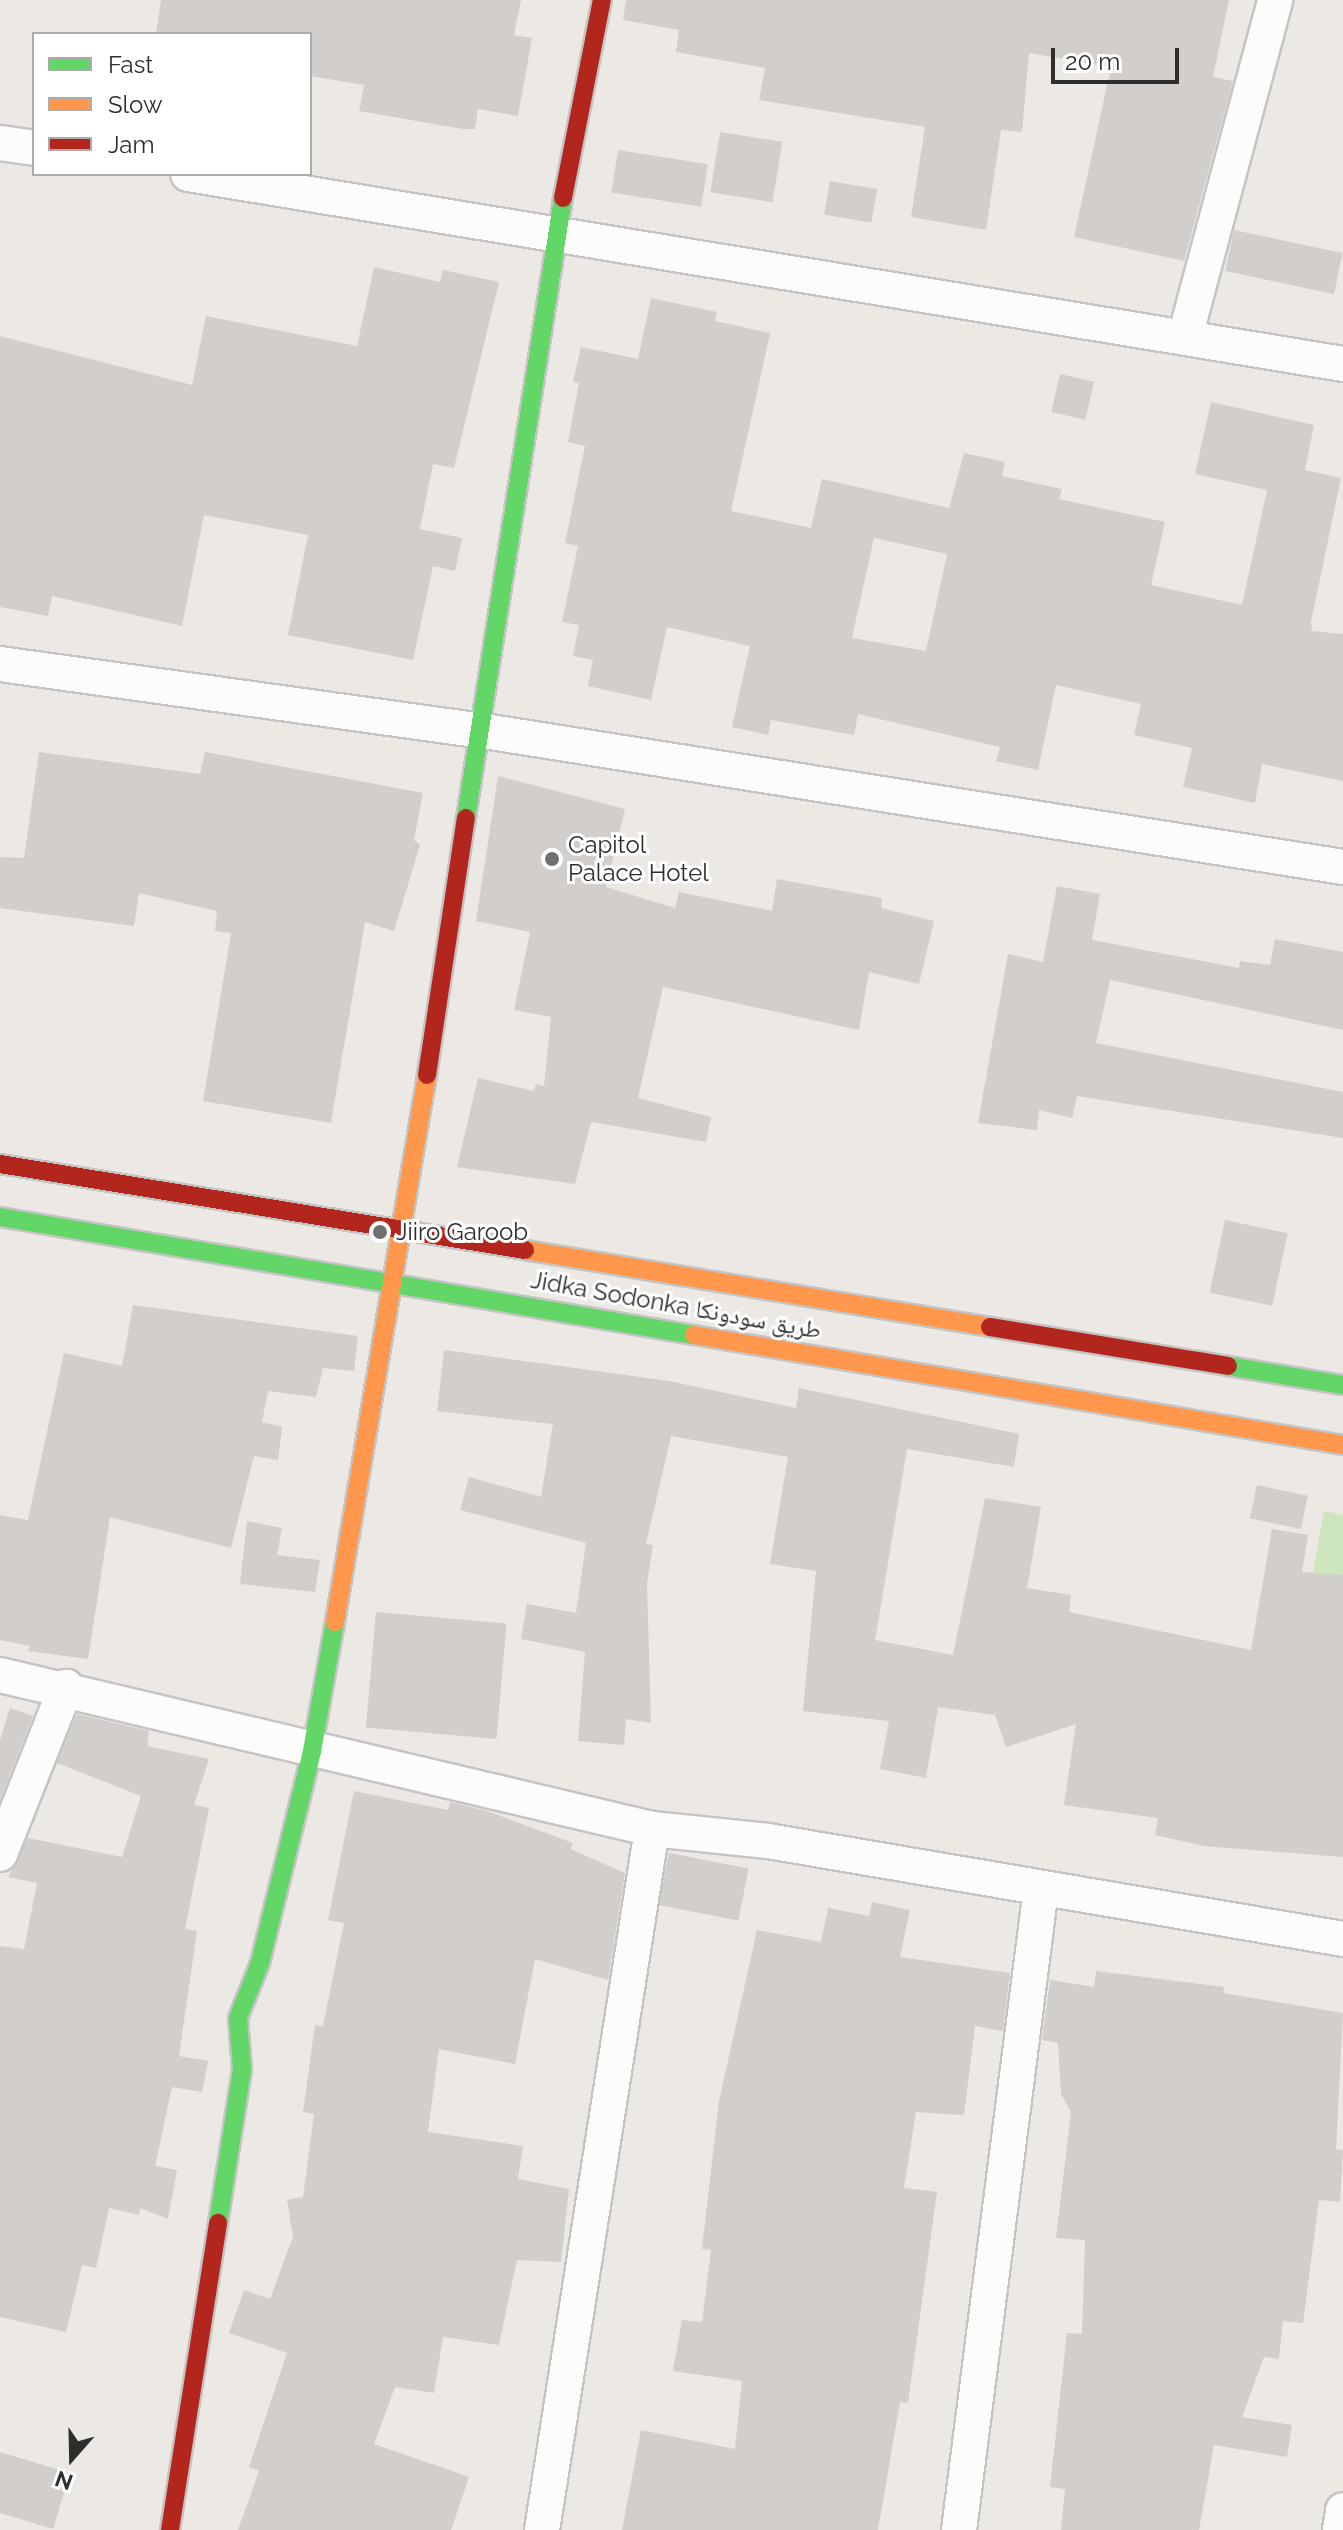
<!DOCTYPE html>
<meta charset="utf-8">
<style>
body{margin:0}
#map{position:relative;width:1343px;height:2530px;overflow:hidden;background:#ece8e4;font-family:Raleway,"Noto Naskh Arabic",sans-serif}
div>[style]{position:absolute}
[style*='--x']{left:calc(var(--x)*1px);top:calc(var(--y)*1px);width:calc(var(--w)*1px);rotate:calc(var(--a)*1deg)}
.green>*{inset:0;background:#cee6be}
.building>*{inset:0;background:#d1cecb;transform-origin:0 0}
.roads{filter:drop-shadow(2px 0 #c5c4c5) drop-shadow(-2px 0 #c5c4c5) drop-shadow(0 2px #c5c4c5) drop-shadow(0 -2px #c5c4c5)}
.street>*{height:34px;margin:-17px;padding:0 17px;transform-origin:17px;border-radius:17px;background:#fcfcfb}
.fast>*{height:18px;margin:-9px;padding:0 9px;transform-origin:9px;border-radius:9px;background:#63d668}
.slow>*{height:18px;margin:-9px;padding:0 9px;transform-origin:9px;border-radius:9px;background:#ff974d}
.jam>*{height:18px;margin:-9px;padding:0 9px;transform-origin:9px;border-radius:9px;background:#b3261e}
.dots>*{width:22px;height:22px;translate:-50% -50%;box-sizing:border-box;border:4px solid #fff;border-radius:50%}
span{translate:-50% -50%;white-space:nowrap;text-align:center;line-height:1.15;-webkit-text-stroke:6px #fff;paint-order:stroke}
.poi-label{font-size:24px;color:#2e2e2e}
.left{translate:0 -50%;text-align:left}
.street-label{font-size:24px;color:#2e2e2e}
.legend{position:absolute;left:32px;top:32px;width:280px;height:144px;box-sizing:border-box;background:#fff;border:2px solid #ababab;margin:0;padding:10px 14px;list-style:none;font-size:24px;color:#2e2e2e}
.legend li{display:flex;align-items:center;gap:16px;height:40px}
.legend b{width:40px;border:2px solid #ababab}
.north{position:absolute;left:32px;top:2418px;width:80px;height:80px;-webkit-text-stroke:6px #fff;paint-order:stroke;rotate:200deg;font-size:22px;font-weight:700;line-height:32px;text-align:center;color:#2e2e2e}
.north::after{content:'';display:block;margin:auto;width:28px;height:36px;background:#2e2e2e;clip-path:polygon(50% 0,100% 100%,50% 72%,0 100%)}
.scale{position:absolute;left:1051px;top:48px;width:128px;height:36px;box-sizing:border-box;border:4px solid #2e2e2e;border-top:0;padding-left:10px;font-size:24px;line-height:28px;white-space:nowrap;color:#2e2e2e;-webkit-text-stroke:6px #fff;paint-order:stroke}
</style>
<div id="map">
<div class="green">
<div style="clip-path:polygon(1324px 1511px,1343px 1515px,1343px 1660px,1299px 1652px)"></div>
</div>
<div class="building">
<div style="clip-path:polygon(161px 0,521px 0,514px 35px,532px 38px,518px 116px,478px 109px,475px 129px,463px 129px,359px 111px,364px 85px,310px 76px,310px 34px,156px 34px)"></div>
<div style="clip-path:polygon(626px 0,1229px 0,1213px 77px,1233px 81px,1184px 261px,1074px 237px,1111px 67px,1029px 53px,1022px 132px,1001px 130px,986px 230px,911px 217px,925px 127px,759px 100px,765px 68px,676px 52px,679px 30px,623px 20px)"></div>
<div style="left:720px;top:132px;width:63px;height:61px;rotate:9deg"></div>
<div style="left:618px;top:150px;width:91px;height:43px;rotate:9deg"></div>
<div style="left:830px;top:181px;width:48px;height:34px;rotate:10deg"></div>
<div style="left:1234px;top:230px;width:111px;height:42px;rotate:12deg"></div>
<div style="clip-path:polygon(374px 267px,440px 282px,443px 270px,499px 282px,454px 468px,433px 464px,420px 529px,462px 538px,455px 571px,433px 566px,413px 660px,288px 635px,308px 535px,204px 515px,182px 626px,52px 596px,48px 616px,0 607px,0 336px,192px 385px,206px 316px,357px 346px)"></div>
<div style="clip-path:polygon(evenodd,651px 298px,717px 312px,715px 321px,770px 333px,731px 511px,811px 528px,822px 479px,949px 508px,964px 453px,1005px 462px,1002px 476px,1062px 489px,1059px 499px,1165px 522px,1151px 585px,1242px 605px,1267px 490px,1195px 474px,1211px 402px,1314px 425px,1305px 470px,1341px 478px,1311px 622px,1312px 631px,1343px 634px,1343px 781px,1262px 764px,1255px 803px,1183px 787px,1192px 748px,1134px 735px,1141px 704px,1056px 685px,1038px 770px,996px 761px,1000px 747px,858px 714px,854px 735px,771px 720px,768px 735px,732px 727px,750px 646px,667px 627px,651px 700px,588px 686px,593px 660px,573px 656px,579px 625px,562px 622px,578px 546px,565px 543px,585px 446px,568px 442px,579px 383px,573px 382px,581px 347px,638px 359px,651px 298px,874px 538px,947px 554px,926px 651px,852px 638px,874px 538px)"></div>
<div style="left:1060px;top:374px;width:35px;height:39px;rotate:13deg"></div>
<div style="clip-path:polygon(39px 752px,200px 774px,205px 752px,423px 793px,414px 840px,420px 845px,394px 931px,365px 922px,331px 1123px,203px 1101px,231px 933px,215px 931px,217px 911px,139px 893px,134px 926px,0 908px,0 857px,24px 858px)"></div>
<div style="clip-path:polygon(498px 776px,625px 809px,606px 887px,675px 908px,679px 892px,772px 911px,777px 879px,882px 898px,881px 908px,934px 921px,919px 984px,869px 972px,859px 1030px,663px 987px,638px 1098px,711px 1117px,706px 1142px,591px 1122px,575px 1184px,457px 1167px,478px 1078px,534px 1091px,536px 1084px,544px 1086px,551px 1017px,514px 1010px,530px 932px,476px 921px)"></div>
<div style="clip-path:polygon(1057px 886px,1100px 894px,1092px 940px,1239px 968px,1240px 961px,1270px 965px,1275px 939px,1343px 952px,1343px 1030px,1110px 980px,1096px 1043px,1343px 1092px,1343px 1138px,1077px 1096px,1072px 1118px,1039px 1110px,1037px 1130px,978px 1123px,1008px 954px,1043px 962px)"></div>
<div style="left:1225px;top:1220px;width:64px;height:74px;rotate:12deg"></div>
<div style="clip-path:polygon(133px 1305px,358px 1336px,354px 1371px,323px 1368px,316px 1397px,268px 1391px,262px 1422px,282px 1427px,278px 1460px,254px 1456px,231px 1548px,110px 1517px,88px 1659px,28px 1651px,30px 1646px,0 1640px,0 1515px,28px 1520px,64px 1353px,122px 1366px)"></div>
<div style="clip-path:polygon(444px 1350px,669px 1381px,796px 1408px,799px 1388px,1019px 1434px,1014px 1467px,907px 1449px,875px 1640px,953px 1655px,985px 1498px,1041px 1507px,1027px 1588px,1071px 1595px,1069px 1612px,1251px 1650px,1272px 1529px,1308px 1535px,1302px 1572px,1343px 1575px,1343px 1857px,1204px 1846px,1155px 1835px,1158px 1818px,1064px 1805px,1076px 1724px,1006px 1747px,995px 1715px,938px 1707px,926px 1778px,880px 1769px,889px 1721px,803px 1711px,816px 1571px,770px 1564px,788px 1457px,671px 1436px,646px 1544px,653px 1545px,647px 1584px,651px 1723px,626px 1719px,624px 1745px,578px 1741px,585px 1652px,521px 1639px,527px 1604px,576px 1613px,586px 1543px,460px 1510px,469px 1477px,541px 1497px,553px 1424px,437px 1411px)"></div>
<div style="left:1257px;top:1485px;width:52px;height:34px;rotate:12deg"></div>
<div style="clip-path:polygon(247px 1521px,282px 1528px,277px 1555px,320px 1560px,315px 1592px,240px 1584px)"></div>
<div style="left:376px;top:1612px;width:131px;height:116px;rotate:5deg"></div>
<div style="clip-path:polygon(10px 1708px,33px 1716px,0 1800px,0 1740px)"></div>
<div style="clip-path:polygon(77px 1714px,149px 1731px,147px 1746px,209px 1759px,194px 1805px,209px 1808px,185px 1929px,197px 1931px,179px 2056px,208px 2061px,202px 2092px,172px 2087px,155px 2166px,177px 2170px,168px 2219px,140px 2208px,139px 2215px,109px 2208px,96px 2268px,82px 2265px,66px 2332px,0 2317px,0 1946px,24px 1949px,37px 1883px,8px 1877px,28px 1838px,122px 1857px,141px 1796px,57px 1763px)"></div>
<div style="clip-path:polygon(354px 1791px,448px 1810px,450px 1802px,487px 1811px,573px 1843px,570px 1849px,625px 1873px,608px 1980px,535px 1959px,515px 2064px,439px 2049px,428px 2132px,523px 2146px,518px 2179px,569px 2189px,561px 2262px,517px 2260px,499px 2345px,443px 2337px,434px 2393px,395px 2387px,374px 2444px,469px 2477px,451px 2530px,238px 2530px,259px 2471px,249px 2467px,287px 2353px,229px 2333px,244px 2290px,270px 2299px,293px 2237px,287px 2200px,303px 2197px,314px 2114px,303px 2112px,315px 2025px,323px 2026px,344px 1923px,328px 1920px)"></div>
<div style="left:669px;top:1853px;width:81px;height:53px;rotate:11deg"></div>
<div style="clip-path:polygon(872px 1902px,910px 1910px,900px 1957px,1010px 1973px,1003px 2031px,975px 2026px,964px 2115px,916px 2112px,904px 2188px,937px 2192px,908px 2403px,900px 2402px,878px 2530px,622px 2530px,641px 2430px,735px 2449px,742px 2381px,673px 2371px,682px 2320px,702px 2322px,711px 2250px,702px 2249px,719px 2101px,757px 1930px,821px 1942px,828px 1908px,869px 1916px)"></div>
<div style="clip-path:polygon(1096px 1971px,1224px 1987px,1223px 1993px,1343px 2013px,1336px 2149px,1343px 2150px,1340px 2202px,1319px 2200px,1303px 2323px,1283px 2321px,1279px 2359px,1264px 2357px,1242px 2417px,1292px 2425px,1287px 2457px,1214px 2445px,1199px 2530px,1061px 2530px,1065px 2489px,1050px 2487px,1067px 2333px,1082px 2334px,1085px 2240px,1056px 2238px,1071px 2112px,1061px 2094px,1058px 2043px,1042px 2040px,1050px 1980px,1094px 1987px)"></div>
<div style="clip-path:polygon(0 2452px,70px 2473px,53px 2529px,0 2513px)"></div>
</div>
<div class="roads">
<div class="street">
<div style="--x:0;--y:143;--w:34;--a:8"></div>
<div style="--x:188;--y:174;--w:1171;--a:9.34"></div>
<div style="--x:1185;--y:337;--w:349;--a:-75"></div>
<div style="--x:0;--y:664;--w:483;--a:7.9"></div>
<div style="--x:478;--y:730;--w:876;--a:9"></div>
<div style="--x:0;--y:1675;--w:670;--a:13.29"></div>
<div style="--x:652;--y:1829;--w:117;--a:5.9"></div>
<div style="--x:768;--y:1841;--w:583;--a:9.67"></div>
<div style="--x:0;--y:1854;--w:180;--a:-68.4"></div>
<div style="--x:542;--y:2530;--w:710;--a:-81.08"></div>
<div style="--x:959;--y:2530;--w:646;--a:-82.71"></div>
<div style="--x:1340;--y:2530;--w:20;--a:-81"></div>
</div>
<div class="fast">
<div style="--x:466;--y:818;--w:628;--a:-81.11"></div>
<div style="--x:0;--y:1217;--w:704;--a:9.65"></div>
<div style="--x:1228;--y:1366;--w:117;--a:9.4"></div>
<div style="--x:218;--y:2223;--w:156;--a:-81.1"></div>
<div style="--x:242;--y:2069;--w:51;--a:-94.5"></div>
<div style="--x:238;--y:2018;--w:59;--a:-68.2"></div>
<div style="--x:260;--y:1963;--w:218;--a:-76.2"></div>
<div style="--x:312;--y:1751;--w:131;--a:-79.9"></div>
</div>
<div class="slow">
<div style="--x:525;--y:1250;--w:471;--a:9.4"></div>
<div style="--x:694;--y:1335;--w:658;--a:9.62"></div>
<div style="--x:335;--y:1622;--w:555;--a:-80.45"></div>
</div>
<div class="jam">
<div style="--x:563;--y:198;--w:202;--a:-78.9"></div>
<div style="--x:427;--y:1075;--w:260;--a:-81.4"></div>
<div style="--x:0;--y:1164;--w:532;--a:9.3"></div>
<div style="--x:990;--y:1327;--w:241;--a:9.3"></div>
<div style="--x:170;--y:2530;--w:311;--a:-81.1"></div>
</div>
</div>
<div class="dots">
<div style="left:552px;top:859px;background:#706f6e"></div>
<div style="left:380px;top:1232px;background:#706f6e"></div>
</div>
<div class="poi-label">
<span class="left" style="left:568px;top:859px">Capitol<br>Palace Hotel</span>
<span class="left" style="left:396px;top:1232px">Jiiro Garoob</span>
</div>
<div class="street-label">
<span style="left:676px;top:1305px;rotate:10deg">Jidka Sodonka طريق سودونكا</span>
</div>
<ul class="legend">
<li><b style="height:10px;background:#63d668"></b>Fast</li>
<li><b style="height:10px;background:#ff974d"></b>Slow</li>
<li><b style="height:10px;background:#b3261e"></b>Jam</li>
</ul>
<div class="north">N</div>
<div class="scale">20 m</div>
</div>
